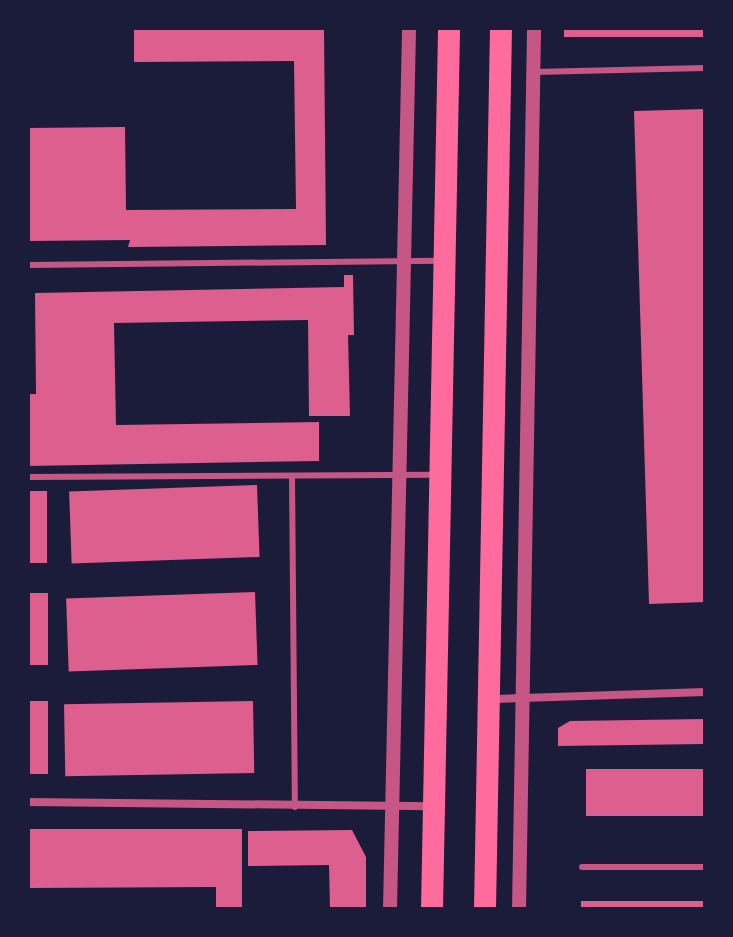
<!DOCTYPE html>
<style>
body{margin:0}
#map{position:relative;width:733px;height:937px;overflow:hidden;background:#1b1b3a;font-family:Signika,sans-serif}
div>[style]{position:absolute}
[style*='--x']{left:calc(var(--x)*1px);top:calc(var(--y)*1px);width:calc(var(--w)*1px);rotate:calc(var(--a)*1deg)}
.building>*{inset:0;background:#dd5f8e;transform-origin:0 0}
.service>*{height:6px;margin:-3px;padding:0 3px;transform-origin:3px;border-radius:3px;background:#c65784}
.minor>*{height:8px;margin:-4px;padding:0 4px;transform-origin:4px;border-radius:4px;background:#c65784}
.tertiary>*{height:14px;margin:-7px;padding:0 7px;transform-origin:7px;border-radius:7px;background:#c65784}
.trunk>*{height:22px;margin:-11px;padding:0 11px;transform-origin:11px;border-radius:11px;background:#ff6b9d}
span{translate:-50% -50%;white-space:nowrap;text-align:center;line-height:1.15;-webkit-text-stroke:6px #1b1b3a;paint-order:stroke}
.frame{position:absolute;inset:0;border:30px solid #1b1b3a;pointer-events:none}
</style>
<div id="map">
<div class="building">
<div style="clip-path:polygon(134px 28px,324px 28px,326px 245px,128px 247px,130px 240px,28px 241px,28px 128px,125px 127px,126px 210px,296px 209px,294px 61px,134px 62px)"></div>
<div style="left:564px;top:28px;width:141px;height:9px"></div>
<div style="clip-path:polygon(705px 109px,705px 602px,649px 604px,634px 111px)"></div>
<div style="clip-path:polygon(344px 275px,353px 275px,354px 335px,348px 335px,350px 416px,309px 416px,308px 320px,114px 323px,116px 425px,319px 422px,319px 461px,28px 466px,28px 394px,36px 394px,35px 293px,344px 287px)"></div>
<div style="left:257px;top:485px;width:72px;height:188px;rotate:88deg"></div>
<div style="left:28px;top:491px;width:19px;height:72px"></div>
<div style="left:255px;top:592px;width:73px;height:189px;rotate:88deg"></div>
<div style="left:28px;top:593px;width:20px;height:72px"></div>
<div style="left:28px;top:701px;width:20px;height:73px"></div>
<div style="left:253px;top:701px;width:72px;height:189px;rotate:89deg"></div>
<div style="clip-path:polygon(705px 719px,705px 744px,558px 746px,558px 728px,570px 721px)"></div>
<div style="left:705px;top:769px;width:47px;height:119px;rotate:90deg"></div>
<div style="clip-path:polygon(28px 829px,242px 829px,242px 909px,216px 909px,216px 887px,28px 888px)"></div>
<div style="clip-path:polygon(352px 830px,366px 857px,366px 909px,330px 909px,329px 865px,248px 866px,248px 831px)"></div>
<div style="left:705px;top:901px;width:8px;height:124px;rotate:90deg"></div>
</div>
<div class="service">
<div style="--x:534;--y:72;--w:171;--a:-1.3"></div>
<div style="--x:28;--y:265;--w:412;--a:-0.6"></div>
<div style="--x:292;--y:476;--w:331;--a:89.5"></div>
<div style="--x:28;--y:477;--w:408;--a:-0.3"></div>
<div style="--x:582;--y:867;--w:123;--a:0"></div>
</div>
<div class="minor">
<div style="--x:493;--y:699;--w:212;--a:-1.9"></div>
<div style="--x:28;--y:802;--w:404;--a:0.6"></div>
</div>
<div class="tertiary">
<div style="--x:390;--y:909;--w:881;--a:-88.76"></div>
<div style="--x:519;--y:909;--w:881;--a:-89.02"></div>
</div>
<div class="trunk">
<div style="--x:432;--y:909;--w:881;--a:-88.89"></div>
<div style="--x:485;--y:909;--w:881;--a:-88.96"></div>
</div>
<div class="frame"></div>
</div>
